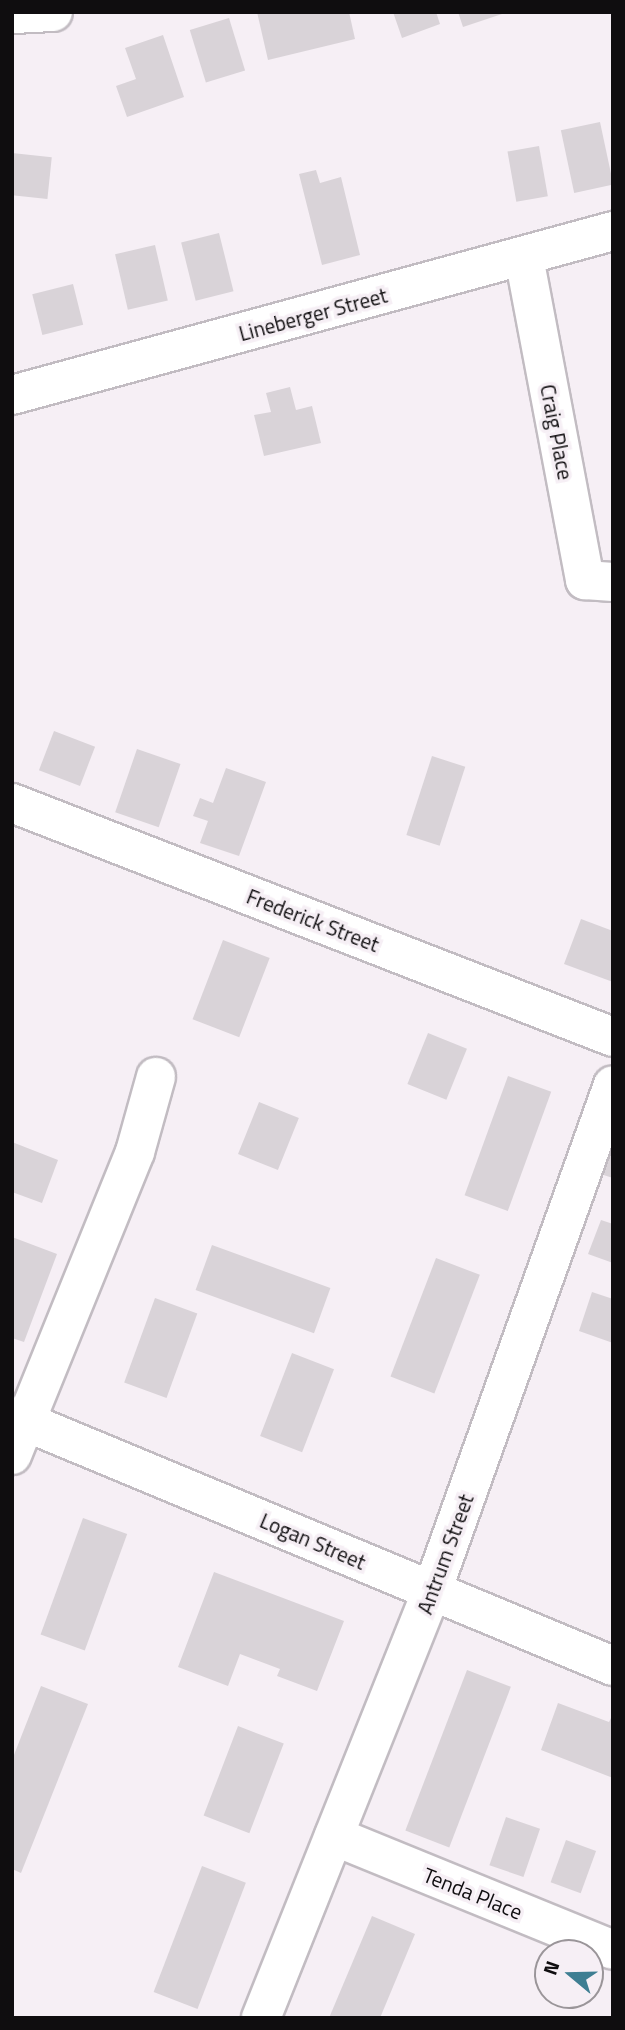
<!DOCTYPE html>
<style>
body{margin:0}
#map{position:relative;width:625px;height:2030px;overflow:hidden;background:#f6eff5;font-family:"Titillium Web",sans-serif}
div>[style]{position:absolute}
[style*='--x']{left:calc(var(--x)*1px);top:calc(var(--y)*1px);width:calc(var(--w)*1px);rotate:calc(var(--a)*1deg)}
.building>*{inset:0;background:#d9d3d8;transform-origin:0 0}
.roads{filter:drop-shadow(2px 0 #c2bcc2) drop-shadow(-2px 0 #c2bcc2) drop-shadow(0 2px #c2bcc2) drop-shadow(0 -2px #c2bcc2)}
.minor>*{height:38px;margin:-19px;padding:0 19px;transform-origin:19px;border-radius:19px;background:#fff}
span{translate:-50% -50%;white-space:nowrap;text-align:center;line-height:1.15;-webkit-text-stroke:7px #f6eff5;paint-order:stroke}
.street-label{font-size:21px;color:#0f0d0f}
.frame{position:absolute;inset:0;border:14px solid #0f0d0f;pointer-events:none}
.north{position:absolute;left:534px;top:1939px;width:70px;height:70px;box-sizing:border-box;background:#f6eff5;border:2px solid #9a9599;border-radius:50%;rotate:289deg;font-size:19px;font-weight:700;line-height:28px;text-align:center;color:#0f0d0f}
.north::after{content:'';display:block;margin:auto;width:24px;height:32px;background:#3e7e92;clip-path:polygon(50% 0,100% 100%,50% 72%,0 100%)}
</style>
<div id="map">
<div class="building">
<div style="clip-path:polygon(257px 12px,349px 12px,355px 39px,268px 60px)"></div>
<div style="clip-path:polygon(393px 12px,436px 12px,440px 24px,402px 38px)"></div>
<div style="clip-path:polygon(458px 12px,505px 12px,505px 13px,463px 27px)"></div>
<div style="left:229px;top:18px;width:55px;height:41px;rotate:73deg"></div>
<div style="clip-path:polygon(163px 35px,184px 97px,127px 117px,116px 86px,136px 79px,125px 48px)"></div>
<div style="left:600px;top:122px;width:64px;height:40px;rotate:78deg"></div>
<div style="left:539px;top:146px;width:51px;height:32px;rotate:80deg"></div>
<div style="left:12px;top:153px;width:40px;height:42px;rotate:6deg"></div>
<div style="clip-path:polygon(316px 170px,320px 183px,341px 177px,360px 255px,322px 265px,299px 174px)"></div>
<div style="left:219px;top:233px;width:60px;height:39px;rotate:76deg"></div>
<div style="left:155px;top:245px;width:57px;height:41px;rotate:77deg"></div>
<div style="left:73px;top:284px;width:42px;height:42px;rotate:76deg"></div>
<div style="clip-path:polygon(290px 387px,296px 410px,312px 406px,321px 443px,264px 456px,254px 415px,271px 412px,266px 393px)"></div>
<div style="left:54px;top:731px;width:44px;height:42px;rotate:21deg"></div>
<div style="left:137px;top:749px;width:46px;height:67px;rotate:19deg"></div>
<div style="left:432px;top:756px;width:35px;height:83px;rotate:18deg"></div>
<div style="clip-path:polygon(226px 768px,266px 782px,239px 856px,200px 843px,208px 821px,193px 816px,200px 798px,213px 803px)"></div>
<div style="clip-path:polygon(581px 919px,613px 931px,613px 982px,564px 964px)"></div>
<div style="left:223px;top:940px;width:50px;height:85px;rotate:21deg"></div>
<div style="left:428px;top:1033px;width:42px;height:55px;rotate:22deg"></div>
<div style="left:508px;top:1076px;width:46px;height:127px;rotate:20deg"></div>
<div style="left:259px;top:1102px;width:43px;height:56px;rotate:22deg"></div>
<div style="clip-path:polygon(613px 1118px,613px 1178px,594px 1172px)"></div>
<div style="clip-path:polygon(12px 1142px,58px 1160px,42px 1203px,12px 1192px)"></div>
<div style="clip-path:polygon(601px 1220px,613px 1224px,613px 1263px,588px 1254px)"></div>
<div style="clip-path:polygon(12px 1237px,57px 1254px,24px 1342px,12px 1338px)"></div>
<div style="left:212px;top:1245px;width:126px;height:48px;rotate:20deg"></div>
<div style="left:436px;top:1258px;width:47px;height:127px;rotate:21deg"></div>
<div style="clip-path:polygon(592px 1292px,613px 1299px,613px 1343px,579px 1331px)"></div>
<div style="left:155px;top:1298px;width:45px;height:90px;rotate:20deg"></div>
<div style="left:292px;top:1353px;width:45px;height:89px;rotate:21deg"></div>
<div style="left:83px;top:1518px;width:47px;height:124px;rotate:20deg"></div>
<div style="clip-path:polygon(214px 1572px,344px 1621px,317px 1691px,277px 1676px,280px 1669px,240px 1654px,228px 1686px,178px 1667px)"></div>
<div style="left:467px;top:1670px;width:47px;height:172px;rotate:21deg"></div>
<div style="clip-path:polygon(41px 1686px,88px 1704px,21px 1873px,12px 1869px,12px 1760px)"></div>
<div style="clip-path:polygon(558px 1703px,609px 1722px,613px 1714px,613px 1778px,541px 1750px)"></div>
<div style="left:238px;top:1726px;width:49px;height:96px;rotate:21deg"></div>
<div style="left:506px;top:1817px;width:36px;height:51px;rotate:19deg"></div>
<div style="left:566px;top:1840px;width:32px;height:45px;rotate:20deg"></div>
<div style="left:202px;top:1866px;width:47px;height:135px;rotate:21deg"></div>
<div style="clip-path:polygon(372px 1916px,415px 1934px,380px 2018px,329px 2018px)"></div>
</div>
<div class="roads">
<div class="minor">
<div style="--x:14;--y:14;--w:39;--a:-3"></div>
<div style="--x:524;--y:257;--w:329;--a:79.3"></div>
<div style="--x:585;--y:580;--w:28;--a:4"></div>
<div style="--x:12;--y:395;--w:623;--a:-15.26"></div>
<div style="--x:12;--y:803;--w:645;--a:21.27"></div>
<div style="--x:12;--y:1416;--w:651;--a:22.59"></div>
<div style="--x:12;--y:1455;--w:327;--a:-67.9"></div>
<div style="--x:135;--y:1152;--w:78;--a:-74.4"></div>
<div style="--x:334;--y:1836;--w:301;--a:22.2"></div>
<div style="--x:261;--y:2018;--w:460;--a:-68.2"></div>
<div style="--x:432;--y:1591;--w:537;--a:-70.32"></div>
</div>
</div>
<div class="street-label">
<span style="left:313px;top:314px;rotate:-15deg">Lineberger Street</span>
<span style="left:557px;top:432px;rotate:79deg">Craig Place</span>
<span style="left:313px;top:920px;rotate:21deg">Frederick Street</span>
<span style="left:313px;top:1541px;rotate:23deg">Logan Street</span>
<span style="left:445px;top:1554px;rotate:-70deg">Antrum Street</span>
<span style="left:473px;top:1893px;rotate:22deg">Tenda Place</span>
</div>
<div class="frame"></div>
<div class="north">N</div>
</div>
